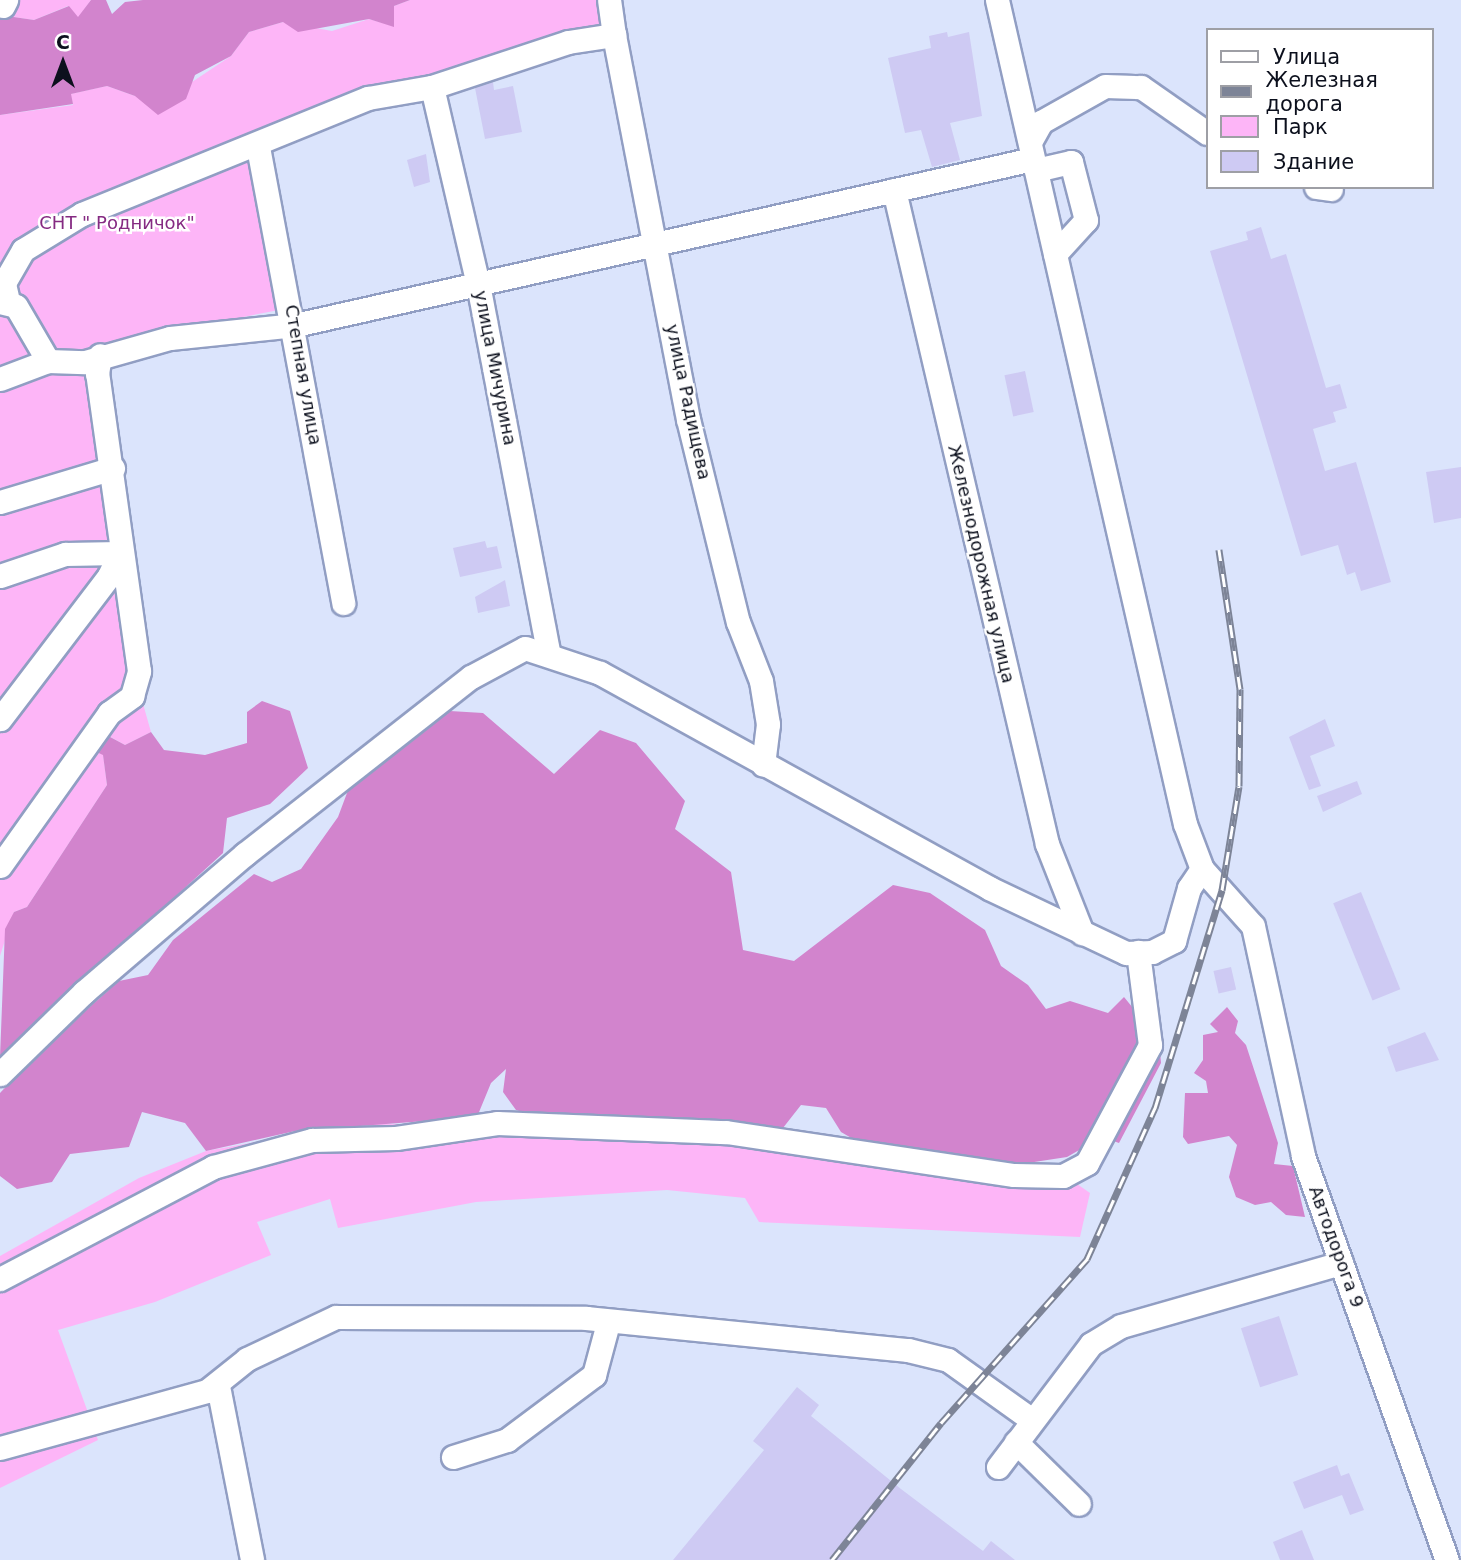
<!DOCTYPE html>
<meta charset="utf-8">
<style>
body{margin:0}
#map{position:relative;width:1461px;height:1560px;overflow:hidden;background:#dbe4fc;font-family:"DejaVu Sans",sans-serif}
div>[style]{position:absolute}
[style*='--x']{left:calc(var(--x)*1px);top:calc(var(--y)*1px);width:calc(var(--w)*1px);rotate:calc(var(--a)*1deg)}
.green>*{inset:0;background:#fdb5f7}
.forest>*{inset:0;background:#d284cd}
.building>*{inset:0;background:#cecaf3;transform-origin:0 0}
.roads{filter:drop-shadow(2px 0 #919ec3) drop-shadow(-2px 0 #919ec3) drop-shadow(0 2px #919ec3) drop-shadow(0 -2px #919ec3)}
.minor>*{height:23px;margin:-11.5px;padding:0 11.5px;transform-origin:11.5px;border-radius:11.5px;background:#fff}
.rail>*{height:7px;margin-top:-3.5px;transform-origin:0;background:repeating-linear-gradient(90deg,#fff 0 13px,#7d8497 0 26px);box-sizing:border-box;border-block:2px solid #7d8497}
span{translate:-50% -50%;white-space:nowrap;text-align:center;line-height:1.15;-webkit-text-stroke:5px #fff;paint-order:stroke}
.park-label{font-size:18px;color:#852a82}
.street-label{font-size:18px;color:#0c101d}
.legend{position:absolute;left:1206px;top:28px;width:228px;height:161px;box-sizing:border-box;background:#fff;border:2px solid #9e9fa5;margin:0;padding:9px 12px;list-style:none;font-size:21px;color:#0c101d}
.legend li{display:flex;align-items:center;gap:14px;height:35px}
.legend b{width:35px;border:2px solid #9e9fa5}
.north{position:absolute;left:28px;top:28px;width:70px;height:70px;-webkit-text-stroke:5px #fff;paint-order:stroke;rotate:0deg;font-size:19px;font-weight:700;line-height:28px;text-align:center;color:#0c101d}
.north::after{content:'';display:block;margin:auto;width:24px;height:32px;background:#0c101d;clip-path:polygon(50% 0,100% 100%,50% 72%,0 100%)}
</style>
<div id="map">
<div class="green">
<div style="clip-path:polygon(0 0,91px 0,78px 18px,68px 6px,34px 20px,0 15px)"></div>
<div style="clip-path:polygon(410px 0,601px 0,605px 23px,253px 139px,279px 310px,89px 347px,83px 364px,112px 500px,132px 665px,151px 732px,125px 745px,100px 731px,107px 785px,27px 907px,14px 912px,0 956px,0 115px,73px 105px,70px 94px,107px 86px,135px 96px,186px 86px,231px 56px,249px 32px,283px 22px,332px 31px,369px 19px,394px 26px,394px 6px)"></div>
<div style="clip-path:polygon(356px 1124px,724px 1125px,1047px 1163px,1090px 1193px,1080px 1237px,759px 1222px,745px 1198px,667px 1190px,476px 1202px,338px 1228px,330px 1199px,257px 1222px,271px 1255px,155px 1302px,58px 1330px,98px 1440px,0 1488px,0 1256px,139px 1178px,206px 1151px)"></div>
</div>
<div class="forest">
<div style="clip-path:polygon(91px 0,106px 0,112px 14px,125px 2px,143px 0,410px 0,394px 6px,394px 27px,369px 19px,298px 32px,283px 22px,249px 32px,231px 56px,195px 75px,186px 99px,158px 115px,135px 96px,107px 86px,71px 94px,73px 104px,0 115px,0 15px,34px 20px,69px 6px,78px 17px)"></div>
<div style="clip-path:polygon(262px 701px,290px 711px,308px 768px,270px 804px,227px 818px,223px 853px,0 1057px,5px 929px,14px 912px,27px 907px,107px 785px,103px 755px,88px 748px,99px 731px,125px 745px,151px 732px,164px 750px,205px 755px,247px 743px,247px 712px)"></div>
<div style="clip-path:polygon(450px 711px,483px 713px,554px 774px,600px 730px,636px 743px,685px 801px,675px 829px,731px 872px,743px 950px,794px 961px,893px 885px,930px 893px,985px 930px,1001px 966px,1028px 985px,1046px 1009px,1070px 1001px,1108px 1013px,1124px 997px,1159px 1040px,1161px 1063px,1119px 1143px,1102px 1137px,1067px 1157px,1021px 1164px,860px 1143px,841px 1132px,826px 1108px,801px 1105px,779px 1133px,550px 1121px,516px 1110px,503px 1092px,506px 1069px,491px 1083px,477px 1117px,295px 1131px,206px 1151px,185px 1123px,142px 1112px,129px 1147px,70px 1154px,52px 1182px,17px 1189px,0 1176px,0 1093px,39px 1052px,119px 981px,148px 975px,173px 940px,254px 874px,272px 882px,301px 869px,338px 817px,350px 785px)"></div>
<div style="clip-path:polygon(1227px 1007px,1238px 1021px,1235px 1033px,1246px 1045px,1278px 1143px,1274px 1164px,1293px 1166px,1305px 1217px,1286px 1215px,1271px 1202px,1255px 1205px,1236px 1197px,1229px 1177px,1237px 1145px,1229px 1136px,1188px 1144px,1183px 1137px,1185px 1093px,1208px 1093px,1206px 1081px,1194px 1073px,1203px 1060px,1203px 1035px,1218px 1032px,1210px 1024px)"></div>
</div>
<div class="building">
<div style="clip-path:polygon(947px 32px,948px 37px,969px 32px,982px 116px,950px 123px,960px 160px,932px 167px,921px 130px,905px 133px,888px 58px,931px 48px,929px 36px)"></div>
<div style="clip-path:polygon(493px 82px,494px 90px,513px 86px,522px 132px,485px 139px,475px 88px)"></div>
<div style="clip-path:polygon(426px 154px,430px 182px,414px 187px,407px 160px)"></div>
<div style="clip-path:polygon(1261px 227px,1271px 259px,1286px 254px,1326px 388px,1340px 384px,1347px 408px,1333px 412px,1336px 422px,1313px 429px,1325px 471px,1356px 462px,1391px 582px,1361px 591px,1355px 572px,1347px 575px,1338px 545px,1301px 556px,1210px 251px,1248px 240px,1246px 232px)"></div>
<div style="left:1025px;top:371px;width:42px;height:21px;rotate:78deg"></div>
<div style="clip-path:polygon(1461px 467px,1461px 518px,1434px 523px,1426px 472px)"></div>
<div style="clip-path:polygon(485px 541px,487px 548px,497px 546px,502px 568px,460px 577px,453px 548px)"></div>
<div style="clip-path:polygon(505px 580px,510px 606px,478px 613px,475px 597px)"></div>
<div style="clip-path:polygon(1325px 719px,1335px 746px,1310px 756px,1321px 786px,1309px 790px,1289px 737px)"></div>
<div style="clip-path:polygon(1357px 781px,1362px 794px,1323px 812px,1317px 796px)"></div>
<div style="left:1361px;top:892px;width:105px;height:30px;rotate:68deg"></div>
<div style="left:1231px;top:967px;width:23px;height:18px;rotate:77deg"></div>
<div style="clip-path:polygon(1425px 1032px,1439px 1060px,1396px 1072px,1387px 1047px)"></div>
<div style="left:1279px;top:1316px;width:62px;height:40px;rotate:72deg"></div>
<div style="clip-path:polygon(797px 1387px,819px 1405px,811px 1416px,901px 1489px,983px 1551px,991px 1541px,1015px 1560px,673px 1560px,764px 1450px,753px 1441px)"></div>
<div style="clip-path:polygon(1337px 1465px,1341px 1476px,1349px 1473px,1364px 1510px,1350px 1515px,1342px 1495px,1304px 1509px,1293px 1482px)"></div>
<div style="clip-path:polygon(1302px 1530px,1314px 1560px,1280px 1560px,1273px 1542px)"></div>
</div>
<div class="roads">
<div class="minor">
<div style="--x:997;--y:0;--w:845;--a:77.15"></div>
<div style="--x:1185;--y:824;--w:48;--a:69.3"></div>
<div style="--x:1202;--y:869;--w:76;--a:48.2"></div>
<div style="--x:1253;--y:926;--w:235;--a:77.7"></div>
<div style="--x:1303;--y:1156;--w:429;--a:70.4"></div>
<div style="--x:3;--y:6;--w:7;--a:-63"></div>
<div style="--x:614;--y:35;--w:391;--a:79.1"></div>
<div style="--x:688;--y:419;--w:209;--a:76.2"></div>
<div style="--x:738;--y:622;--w:63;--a:68.7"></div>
<div style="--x:761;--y:681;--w:44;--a:80.8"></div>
<div style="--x:768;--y:724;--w:41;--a:97"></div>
<div style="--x:432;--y:87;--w:202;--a:76.9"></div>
<div style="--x:478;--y:284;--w:374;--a:79.2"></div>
<div style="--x:1030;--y:142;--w:23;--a:-61"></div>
<div style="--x:1041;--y:122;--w:73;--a:-29.4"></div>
<div style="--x:1105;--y:86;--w:36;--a:2"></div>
<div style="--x:1141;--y:87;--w:80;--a:34.9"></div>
<div style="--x:258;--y:147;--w:464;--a:79.4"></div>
<div style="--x:1036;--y:170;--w:36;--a:-13"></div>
<div style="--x:1071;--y:162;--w:60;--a:75.5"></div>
<div style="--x:1086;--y:220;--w:46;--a:132.4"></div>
<div style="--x:1316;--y:187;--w:15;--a:8"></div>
<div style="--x:894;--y:190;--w:672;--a:76.83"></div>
<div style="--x:1047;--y:844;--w:96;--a:68.5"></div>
<div style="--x:8;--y:301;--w:18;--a:-103"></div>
<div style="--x:4;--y:283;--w:38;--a:-60"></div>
<div style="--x:23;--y:250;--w:69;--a:-31.4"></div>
<div style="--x:82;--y:214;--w:309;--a:-22.1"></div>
<div style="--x:368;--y:98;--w:65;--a:-9.8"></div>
<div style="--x:432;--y:87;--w:143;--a:-18.3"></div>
<div style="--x:568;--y:42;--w:47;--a:-8.7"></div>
<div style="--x:614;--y:35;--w:35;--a:-98"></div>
<div style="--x:0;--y:302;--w:16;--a:14"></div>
<div style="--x:16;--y:306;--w:64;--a:59.8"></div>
<div style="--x:0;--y:379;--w:51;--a:-20.6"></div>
<div style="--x:48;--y:361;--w:37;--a:2"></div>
<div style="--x:85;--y:362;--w:88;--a:-15.8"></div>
<div style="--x:170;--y:338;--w:126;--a:-5.9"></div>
<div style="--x:295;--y:325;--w:756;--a:-12.68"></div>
<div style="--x:0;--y:502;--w:118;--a:-16.7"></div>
<div style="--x:0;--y:576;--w:69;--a:-18.7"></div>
<div style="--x:65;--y:554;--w:55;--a:-1"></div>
<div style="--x:120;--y:553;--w:25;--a:116"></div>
<div style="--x:109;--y:576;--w:180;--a:127.3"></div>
<div style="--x:0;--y:866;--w:188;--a:-54.5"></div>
<div style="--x:109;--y:713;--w:29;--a:-36"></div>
<div style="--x:132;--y:696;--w:26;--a:-74"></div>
<div style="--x:139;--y:671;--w:300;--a:-98"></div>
<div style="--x:97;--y:374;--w:19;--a:-81"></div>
<div style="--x:0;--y:1074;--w:117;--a:-44.3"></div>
<div style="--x:84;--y:992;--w:212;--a:-40.6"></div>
<div style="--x:245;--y:854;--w:287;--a:-38.1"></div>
<div style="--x:471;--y:677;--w:61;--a:-28.2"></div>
<div style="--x:525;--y:648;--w:79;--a:18.4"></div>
<div style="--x:600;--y:673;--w:444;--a:28.9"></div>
<div style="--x:989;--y:888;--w:152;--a:25.4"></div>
<div style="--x:1126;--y:953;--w:26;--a:-2"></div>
<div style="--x:1152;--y:952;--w:25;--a:-27"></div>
<div style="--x:1174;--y:941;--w:55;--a:-74.2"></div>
<div style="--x:1189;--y:888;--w:23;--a:-56"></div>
<div style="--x:0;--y:1279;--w:241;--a:-27.7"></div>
<div style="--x:213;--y:1167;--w:103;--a:-15.3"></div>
<div style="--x:312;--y:1140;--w:84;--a:-1.4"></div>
<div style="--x:396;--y:1138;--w:102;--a:-8.4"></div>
<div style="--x:497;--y:1123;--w:229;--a:2.3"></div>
<div style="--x:726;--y:1132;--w:291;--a:8.5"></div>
<div style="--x:1014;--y:1175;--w:49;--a:1.2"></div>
<div style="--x:1063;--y:1176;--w:27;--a:-28"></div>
<div style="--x:1087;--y:1163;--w:134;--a:-61.9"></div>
<div style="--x:1150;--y:1045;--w:94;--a:-97.4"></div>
<div style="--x:218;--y:1386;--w:177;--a:78.9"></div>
<div style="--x:1016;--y:1442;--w:88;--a:44.5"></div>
<div style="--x:0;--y:1448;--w:215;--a:-15.4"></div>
<div style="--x:207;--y:1391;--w:51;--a:-38.7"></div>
<div style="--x:247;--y:1359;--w:98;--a:-25.3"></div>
<div style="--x:336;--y:1317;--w:250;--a:0.2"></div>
<div style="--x:586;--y:1318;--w:324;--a:5.7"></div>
<div style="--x:908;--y:1350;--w:41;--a:14"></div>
<div style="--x:948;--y:1360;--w:103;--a:35.5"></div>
<div style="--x:453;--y:1457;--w:57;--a:-17.5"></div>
<div style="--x:507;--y:1440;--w:109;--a:-36.8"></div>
<div style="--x:594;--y:1375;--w:54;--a:-74.9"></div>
<div style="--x:998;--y:1467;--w:154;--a:-52.9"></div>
<div style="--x:1091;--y:1344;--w:35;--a:-31"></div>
<div style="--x:1121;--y:1326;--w:229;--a:-16"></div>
</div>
</div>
<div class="rail">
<div style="--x:832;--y:1560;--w:175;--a:-51.5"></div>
<div style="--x:941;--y:1423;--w:220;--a:-48.3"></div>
<div style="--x:1087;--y:1259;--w:166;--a:-65.8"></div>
<div style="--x:1155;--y:1108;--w:228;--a:-72.9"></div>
<div style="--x:1222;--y:890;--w:105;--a:-80.7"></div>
<div style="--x:1239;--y:786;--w:97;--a:-89.4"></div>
<div style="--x:1240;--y:689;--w:141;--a:-98.6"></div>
</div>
<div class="park-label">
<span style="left:117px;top:223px">СНТ " Родничок"</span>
</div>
<div class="street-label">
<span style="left:495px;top:368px;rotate:79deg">улица Мичурина</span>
<span style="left:303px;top:375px;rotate:80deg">Степная улица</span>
<span style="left:688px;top:402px;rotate:78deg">улица Радищева</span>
<span style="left:981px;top:564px;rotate:77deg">Железнодорожная улица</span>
<span style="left:1336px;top:1247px;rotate:70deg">Автодорога 9</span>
</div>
<ul class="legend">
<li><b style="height:9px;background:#fff"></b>Улица</li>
<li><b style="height:9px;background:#7d8497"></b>Железная дорога</li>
<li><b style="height:19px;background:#fdb5f7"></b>Парк</li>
<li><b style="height:19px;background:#cecaf3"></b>Здание</li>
</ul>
<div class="north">С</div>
</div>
